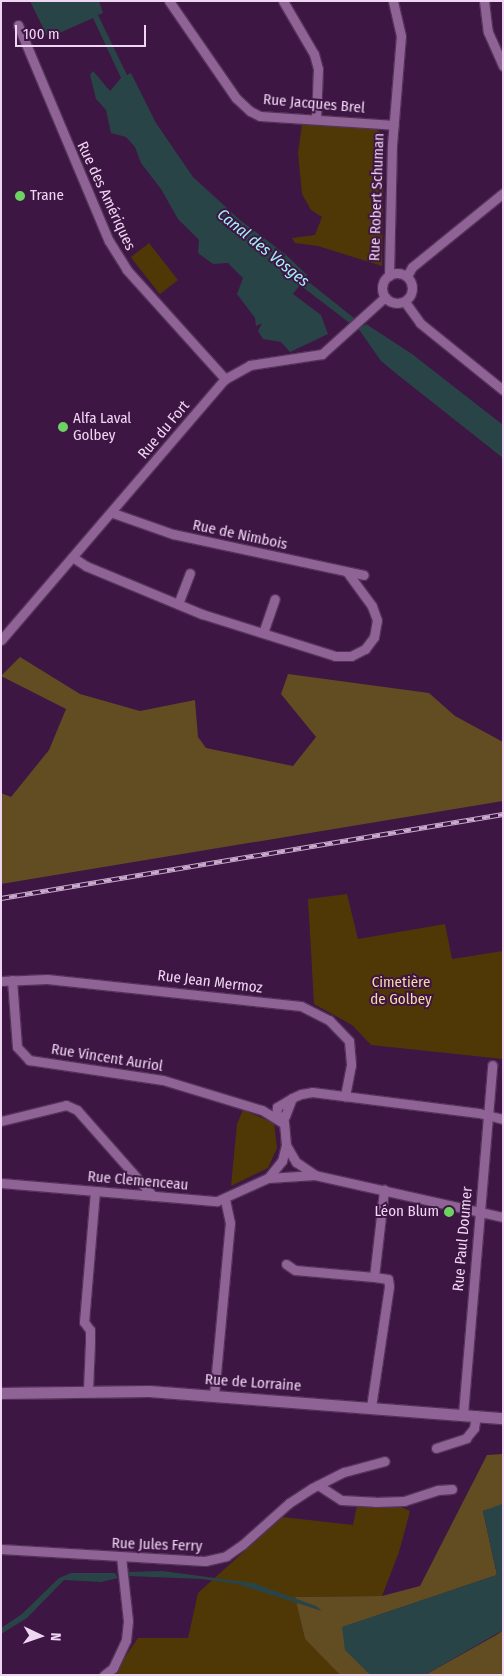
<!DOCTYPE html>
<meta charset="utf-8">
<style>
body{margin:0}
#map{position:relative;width:504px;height:1676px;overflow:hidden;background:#3d1643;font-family:"Fira Sans Condensed",sans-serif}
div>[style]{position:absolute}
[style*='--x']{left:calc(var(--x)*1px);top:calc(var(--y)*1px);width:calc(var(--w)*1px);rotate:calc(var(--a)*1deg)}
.green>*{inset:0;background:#4f3806;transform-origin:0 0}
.forest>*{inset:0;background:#624c22}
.water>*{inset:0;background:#294446}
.roads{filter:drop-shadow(1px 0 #543359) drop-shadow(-1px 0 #543359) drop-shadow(0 1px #543359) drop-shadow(0 -1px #543359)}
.street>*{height:9px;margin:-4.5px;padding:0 4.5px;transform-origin:4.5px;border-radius:4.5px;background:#8f6395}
.street>.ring{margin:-4.5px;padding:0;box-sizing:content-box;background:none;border:9px solid #8f6395;border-radius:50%}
.secondary>*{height:11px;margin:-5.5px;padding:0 5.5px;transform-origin:5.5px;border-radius:5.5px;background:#8f6395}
.rail>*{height:4.5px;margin-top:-2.25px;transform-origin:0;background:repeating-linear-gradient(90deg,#3d1643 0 8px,#c8accc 0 16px);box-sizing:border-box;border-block:1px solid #c8accc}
.dots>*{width:14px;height:14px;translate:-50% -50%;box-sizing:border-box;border:2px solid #3d1643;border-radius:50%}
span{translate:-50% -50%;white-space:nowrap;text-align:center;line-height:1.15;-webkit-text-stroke:4px #3d1643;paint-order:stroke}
.street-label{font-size:15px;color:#efd6f2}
.poi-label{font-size:15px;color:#efd6f2}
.left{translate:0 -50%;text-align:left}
.right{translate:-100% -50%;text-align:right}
.park-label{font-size:15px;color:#f7d9a2}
.water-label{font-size:16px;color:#a2f2f8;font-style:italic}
.frame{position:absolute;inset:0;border:2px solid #efd6f2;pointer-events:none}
.north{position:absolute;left:15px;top:1611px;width:50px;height:50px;-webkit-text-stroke:4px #3d1643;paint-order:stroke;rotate:93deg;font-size:14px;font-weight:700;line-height:20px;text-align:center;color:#efd6f2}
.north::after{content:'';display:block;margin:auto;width:18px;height:22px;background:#efd6f2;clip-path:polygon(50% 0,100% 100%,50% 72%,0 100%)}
.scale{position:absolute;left:15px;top:25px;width:131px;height:22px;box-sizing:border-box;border:2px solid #efd6f2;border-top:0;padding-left:6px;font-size:15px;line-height:18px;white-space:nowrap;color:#efd6f2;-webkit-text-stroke:4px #3d1643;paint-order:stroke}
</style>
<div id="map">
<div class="green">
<div style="clip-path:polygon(302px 124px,374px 128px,384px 135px,382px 266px,318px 246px,295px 243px,292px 238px,315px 235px,322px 217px,311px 210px,302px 194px,298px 153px)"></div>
<div style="left:149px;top:243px;width:47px;height:23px;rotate:52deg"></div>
<div style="clip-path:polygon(347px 894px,358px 939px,445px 924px,452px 959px,503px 951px,503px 1059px,371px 1045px,352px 1025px,314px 1004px,308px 899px)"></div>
<div style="clip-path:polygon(243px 1110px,274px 1123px,277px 1148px,268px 1168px,231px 1186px,237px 1124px)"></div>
<div style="clip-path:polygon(357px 1505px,401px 1507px,410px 1511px,399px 1552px,382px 1596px,295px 1597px,305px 1639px,340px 1675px,113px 1675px,138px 1638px,188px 1638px,198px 1593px,282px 1517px,353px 1525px)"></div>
</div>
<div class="forest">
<div style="clip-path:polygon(20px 657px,80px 694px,140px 711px,195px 700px,198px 737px,206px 748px,293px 766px,316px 737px,281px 694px,288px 674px,429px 693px,455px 716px,503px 742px,503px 801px,1px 884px,1px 793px,11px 797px,49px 750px,66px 709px,1px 676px)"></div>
<div style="clip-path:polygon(503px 1454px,503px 1505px,483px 1511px,497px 1575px,343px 1627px,366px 1671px,372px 1675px,340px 1675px,305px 1639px,295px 1597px,382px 1596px,420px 1586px,487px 1455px)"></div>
<div style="clip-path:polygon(503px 1630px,503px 1675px,425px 1675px,498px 1634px)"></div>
</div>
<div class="water">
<div style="clip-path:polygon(30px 1px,99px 1px,103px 13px,98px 15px,127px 75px,131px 73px,156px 123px,193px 177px,240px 220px,285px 254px,307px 275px,305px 279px,364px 326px,366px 324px,412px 354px,503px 425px,503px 458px,398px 375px,381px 361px,360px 331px,300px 285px,293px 294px,321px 315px,328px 334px,290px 352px,281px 342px,263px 339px,258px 331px,262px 323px,256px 326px,255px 318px,237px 294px,243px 278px,228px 263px,213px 264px,198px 253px,199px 240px,178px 219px,161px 189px,141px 163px,135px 147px,126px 137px,111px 133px,106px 110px,96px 99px,90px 75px,93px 71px,110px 91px,121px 78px,93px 18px,48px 38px)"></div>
<div style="clip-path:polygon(502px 1504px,503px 1630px,425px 1675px,372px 1675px,366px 1671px,345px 1650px,342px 1627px,497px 1575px,483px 1511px)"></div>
<div style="clip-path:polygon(162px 1571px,253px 1583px,316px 1606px,322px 1611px,237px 1584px,202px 1579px,128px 1576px,128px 1572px)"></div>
<div style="clip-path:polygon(71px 1573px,115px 1573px,118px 1578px,101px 1582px,64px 1580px,27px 1618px,1px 1634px,1px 1628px,22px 1614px,59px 1578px)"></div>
</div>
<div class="roads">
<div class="street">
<div style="--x:169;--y:1;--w:118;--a:55.4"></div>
<div style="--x:236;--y:98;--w:19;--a:43"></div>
<div style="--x:250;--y:111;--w:11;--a:27"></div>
<div style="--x:260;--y:116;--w:134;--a:3.8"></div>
<div style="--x:283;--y:1;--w:61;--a:59.7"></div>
<div style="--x:314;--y:54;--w:16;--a:75"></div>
<div style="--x:318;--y:69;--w:50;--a:92.3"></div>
<div style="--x:484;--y:1;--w:31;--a:83"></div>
<div style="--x:488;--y:32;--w:37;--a:66"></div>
<div style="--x:18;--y:25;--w:234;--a:67.2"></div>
<div style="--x:109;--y:241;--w:34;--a:58"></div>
<div style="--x:127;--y:270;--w:147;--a:48"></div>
<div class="ring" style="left:382px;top:273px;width:21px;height:21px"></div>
<div style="--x:389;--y:276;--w:131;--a:-88.7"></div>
<div style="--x:392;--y:145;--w:109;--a:-85.3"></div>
<div style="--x:401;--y:36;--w:36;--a:-103"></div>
<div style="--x:407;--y:276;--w:10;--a:-61"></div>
<div style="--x:412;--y:267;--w:117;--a:-39.1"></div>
<div style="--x:405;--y:302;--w:26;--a:54"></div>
<div style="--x:420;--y:323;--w:107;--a:38.9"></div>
<div style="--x:113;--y:513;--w:64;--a:19.3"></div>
<div style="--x:173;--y:534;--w:195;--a:12.1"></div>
<div style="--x:74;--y:558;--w:14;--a:34"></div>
<div style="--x:86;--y:566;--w:126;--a:22.5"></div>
<div style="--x:202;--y:614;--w:139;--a:17.5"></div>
<div style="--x:335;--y:656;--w:16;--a:0"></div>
<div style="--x:351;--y:656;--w:16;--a:-27"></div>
<div style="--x:365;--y:649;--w:15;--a:-53"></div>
<div style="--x:374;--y:637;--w:17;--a:-80"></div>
<div style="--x:377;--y:620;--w:15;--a:-110"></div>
<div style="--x:372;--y:606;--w:42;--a:-126.3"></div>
<div style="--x:178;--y:604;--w:33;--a:-69"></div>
<div style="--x:263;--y:633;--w:36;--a:-71"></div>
<div style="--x:1;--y:640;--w:344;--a:-49.4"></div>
<div style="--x:225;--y:379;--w:29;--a:-29"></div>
<div style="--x:250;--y:365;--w:73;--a:-8.7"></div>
<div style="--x:322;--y:354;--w:85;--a:-42.1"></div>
<div style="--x:12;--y:980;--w:67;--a:85.7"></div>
<div style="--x:17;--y:1047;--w:18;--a:47"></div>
<div style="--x:29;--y:1060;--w:135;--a:8.5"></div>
<div style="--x:163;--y:1080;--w:103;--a:16.9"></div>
<div style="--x:262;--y:1110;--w:26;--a:32"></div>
<div style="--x:1;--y:981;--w:46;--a:-2.5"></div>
<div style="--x:47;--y:979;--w:255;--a:6.1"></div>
<div style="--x:301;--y:1006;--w:31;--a:27"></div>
<div style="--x:329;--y:1020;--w:29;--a:46"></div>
<div style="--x:349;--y:1041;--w:24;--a:85"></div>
<div style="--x:351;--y:1065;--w:32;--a:101"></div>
<div style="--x:292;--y:1098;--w:19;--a:111"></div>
<div style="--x:285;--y:1116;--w:9;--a:167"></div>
<div style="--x:276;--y:1118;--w:11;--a:-85"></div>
<div style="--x:277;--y:1107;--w:17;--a:-31"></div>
<div style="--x:292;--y:1098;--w:10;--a:-24"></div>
<div style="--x:301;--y:1094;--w:11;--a:-10"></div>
<div style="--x:312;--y:1092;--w:168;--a:7.2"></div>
<div style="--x:479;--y:1113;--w:25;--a:14"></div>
<div style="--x:1;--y:1121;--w:67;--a:-13.8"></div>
<div style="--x:66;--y:1105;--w:12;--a:24"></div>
<div style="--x:77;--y:1110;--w:115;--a:48.5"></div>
<div style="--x:286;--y:1145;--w:20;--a:60"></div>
<div style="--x:296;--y:1162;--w:23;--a:34"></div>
<div style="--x:268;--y:1178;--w:22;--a:-51"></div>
<div style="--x:282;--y:1161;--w:16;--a:-76"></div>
<div style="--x:286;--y:1145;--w:24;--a:-95"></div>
<div style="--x:1;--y:1183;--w:217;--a:4.8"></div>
<div style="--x:217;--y:1201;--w:56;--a:-24.3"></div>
<div style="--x:268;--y:1178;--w:47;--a:-3.7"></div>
<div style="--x:315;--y:1175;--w:193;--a:12.6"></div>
<div style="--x:286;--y:1264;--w:11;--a:34"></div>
<div style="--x:295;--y:1270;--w:79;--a:5.1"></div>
<div style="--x:90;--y:1341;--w:11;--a:-90"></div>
<div style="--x:90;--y:1330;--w:10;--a:-127"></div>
<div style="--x:84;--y:1322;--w:130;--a:-85.2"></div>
<div style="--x:88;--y:1390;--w:47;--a:-87.6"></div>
<div style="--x:214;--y:1395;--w:173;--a:-84.7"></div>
<div style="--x:230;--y:1223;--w:24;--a:-102"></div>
<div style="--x:371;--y:1407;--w:122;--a:-81.5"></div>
<div style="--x:389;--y:1286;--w:7;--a:-98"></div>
<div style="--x:388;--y:1279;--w:14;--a:-172"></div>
<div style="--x:374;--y:1277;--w:88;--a:-83.4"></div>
<div style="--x:463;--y:1414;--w:350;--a:-85.2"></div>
<div style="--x:436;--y:1448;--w:32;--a:-18"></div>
<div style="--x:466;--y:1438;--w:13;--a:-51"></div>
<div style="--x:474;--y:1428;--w:13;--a:-81"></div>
<div style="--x:318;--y:1485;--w:27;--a:33"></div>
<div style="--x:341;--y:1500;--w:34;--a:3"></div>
<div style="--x:375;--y:1502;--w:29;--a:-2"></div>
<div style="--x:404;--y:1501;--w:36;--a:-18"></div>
<div style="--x:438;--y:1490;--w:14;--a:-4"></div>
<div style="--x:1;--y:1549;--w:204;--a:3.4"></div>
<div style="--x:205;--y:1561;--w:22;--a:-13"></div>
<div style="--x:226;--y:1556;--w:19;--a:-35"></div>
<div style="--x:242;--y:1545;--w:63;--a:-41.8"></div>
<div style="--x:289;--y:1503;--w:27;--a:-33"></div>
<div style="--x:312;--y:1488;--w:36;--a:-27"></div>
<div style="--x:344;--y:1472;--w:42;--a:-15"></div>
<div style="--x:104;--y:1675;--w:11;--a:-38"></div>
<div style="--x:113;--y:1668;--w:31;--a:-65"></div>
<div style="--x:126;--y:1640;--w:19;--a:-84"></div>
<div style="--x:128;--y:1621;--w:64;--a:-96.2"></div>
</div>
<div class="secondary">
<div style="--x:1;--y:1393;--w:148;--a:-0.8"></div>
<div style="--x:149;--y:1391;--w:355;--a:4.4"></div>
</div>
</div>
<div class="rail">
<div style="--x:1;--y:898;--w:509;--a:-9.5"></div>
</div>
<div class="dots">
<div style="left:20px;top:196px;background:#6cd362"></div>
<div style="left:63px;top:427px;background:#6cd362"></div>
<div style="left:449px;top:1212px;background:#6cd362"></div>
</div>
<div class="street-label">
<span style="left:314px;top:104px;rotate:5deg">Rue Jacques Brel</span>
<span style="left:106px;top:196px;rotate:65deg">Rue des Amériques</span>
<span style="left:377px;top:197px;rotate:-88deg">Rue Robert Schuman</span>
<span style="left:164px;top:430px;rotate:-50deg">Rue du Fort</span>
<span style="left:240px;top:535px;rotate:12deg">Rue de Nimbois</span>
<span style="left:210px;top:982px;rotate:7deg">Rue Jean Mermoz</span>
<span style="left:107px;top:1058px;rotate:9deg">Rue Vincent Auriol</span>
<span style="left:138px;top:1181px;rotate:5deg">Rue Clemenceau</span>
<span style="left:463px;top:1239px;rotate:-85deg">Rue Paul Doumer</span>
<span style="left:253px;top:1383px;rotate:4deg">Rue de Lorraine</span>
<span style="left:157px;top:1545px;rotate:2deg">Rue Jules Ferry</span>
</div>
<div class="poi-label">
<span class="left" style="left:30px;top:196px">Trane</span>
<span class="left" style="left:73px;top:427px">Alfa Laval<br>Golbey</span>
<span class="right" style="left:439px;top:1212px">Léon Blum</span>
</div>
<div class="park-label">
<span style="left:401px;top:991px">Cimetière<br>de Golbey</span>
</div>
<div class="water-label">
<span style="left:263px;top:248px;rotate:39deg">Canal des Vosges</span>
</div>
<div class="frame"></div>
<div class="north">N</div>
<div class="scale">100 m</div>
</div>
